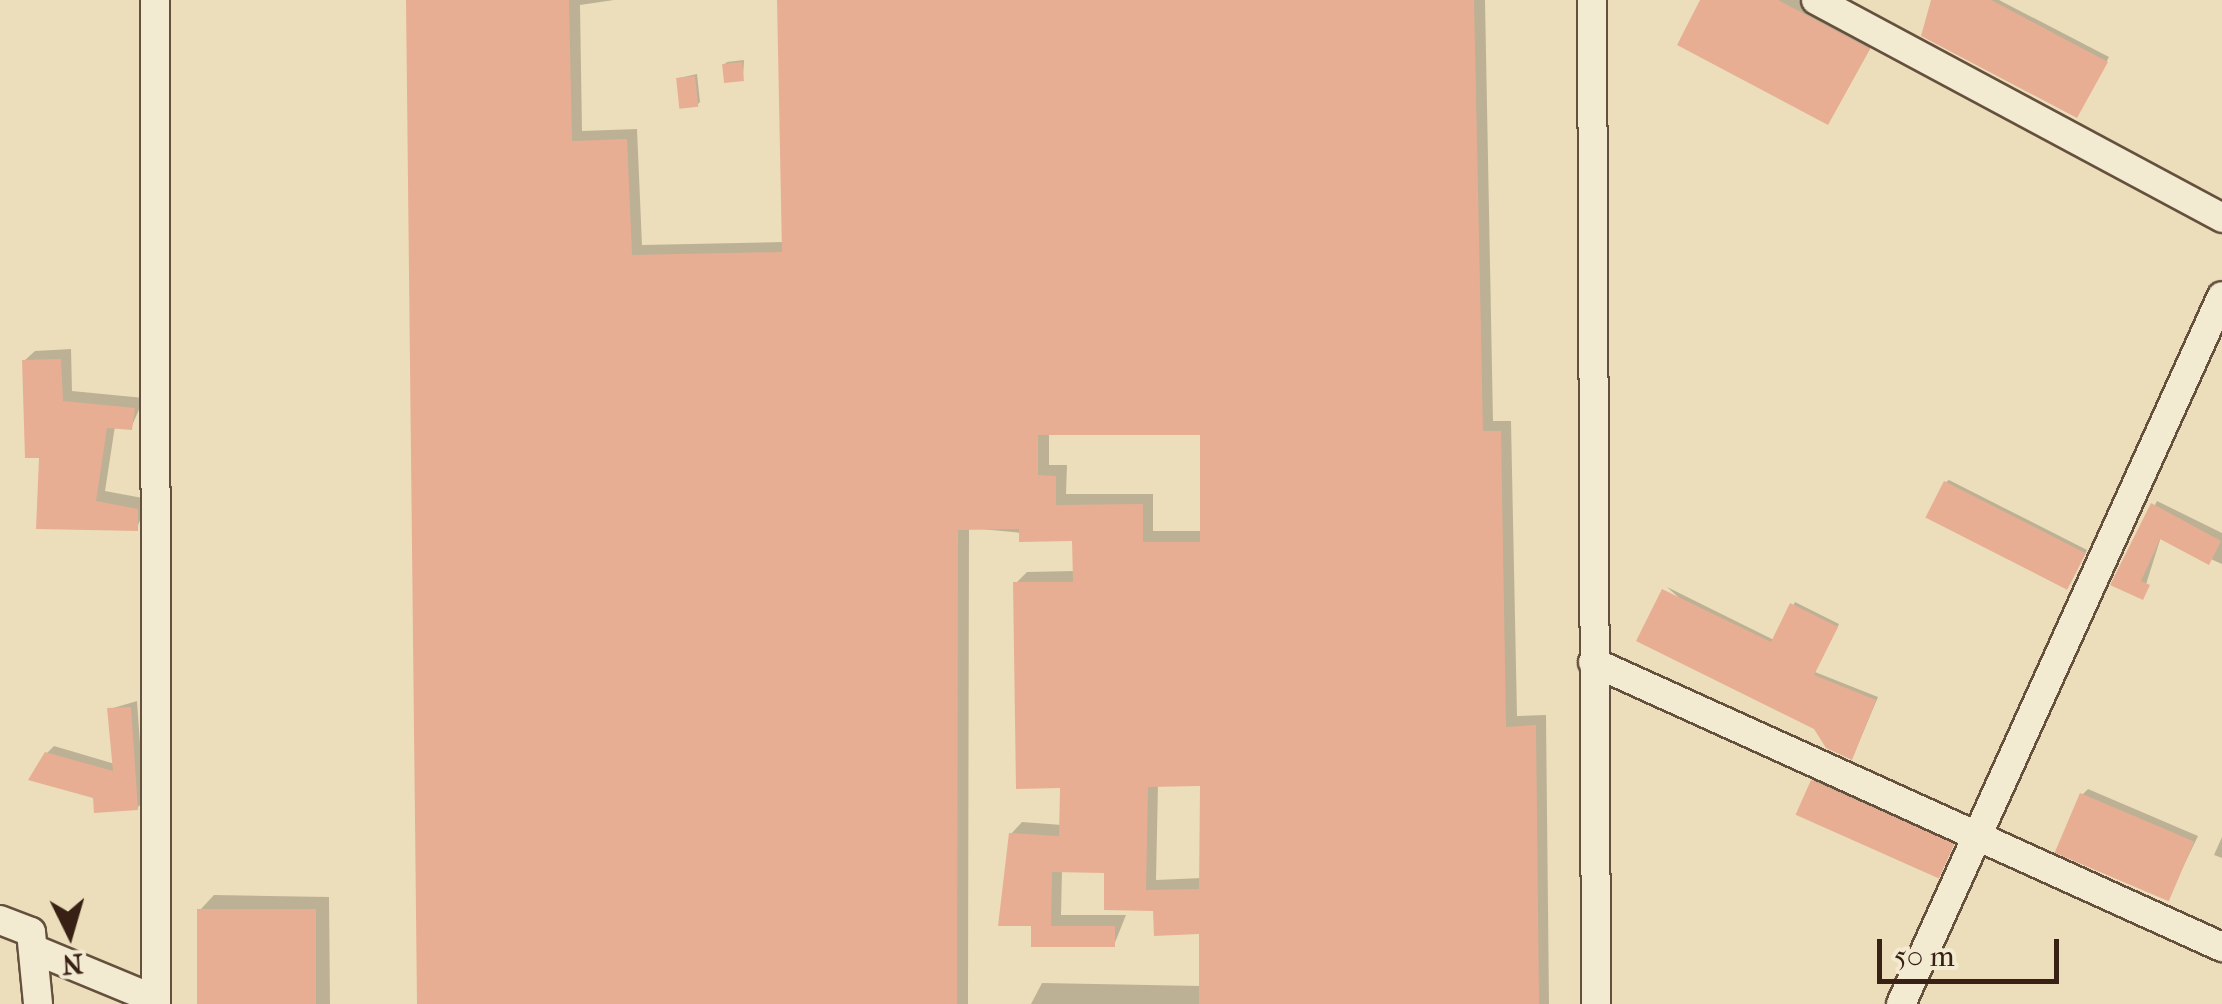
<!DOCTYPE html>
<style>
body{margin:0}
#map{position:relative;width:2222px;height:1004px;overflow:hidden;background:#ecdeba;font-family:"IM FELL French Canon",serif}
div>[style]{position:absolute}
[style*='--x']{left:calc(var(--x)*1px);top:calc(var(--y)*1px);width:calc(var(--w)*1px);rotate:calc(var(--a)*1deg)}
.shadow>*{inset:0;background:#0003}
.building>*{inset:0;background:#e8ae94;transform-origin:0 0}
.roads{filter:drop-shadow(2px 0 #65503e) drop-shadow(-2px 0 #65503e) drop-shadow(0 2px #65503e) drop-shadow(0 -2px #65503e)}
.minor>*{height:28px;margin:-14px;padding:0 14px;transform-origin:14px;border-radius:14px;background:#f3ead2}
span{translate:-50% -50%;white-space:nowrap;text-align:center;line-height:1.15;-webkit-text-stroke:8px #f3ead2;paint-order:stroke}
.north{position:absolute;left:20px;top:884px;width:100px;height:100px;-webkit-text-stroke:8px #f3ead2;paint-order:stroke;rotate:175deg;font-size:28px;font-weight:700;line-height:40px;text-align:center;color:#382114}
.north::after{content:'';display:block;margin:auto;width:35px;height:45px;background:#382114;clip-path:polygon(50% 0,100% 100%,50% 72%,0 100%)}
.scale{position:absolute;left:1877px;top:939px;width:182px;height:45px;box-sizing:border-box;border:5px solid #382114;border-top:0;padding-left:12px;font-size:30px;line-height:35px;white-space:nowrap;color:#382114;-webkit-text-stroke:8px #f3ead2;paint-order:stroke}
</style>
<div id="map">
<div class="shadow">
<div style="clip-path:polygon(evenodd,409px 0,614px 0,580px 5px,582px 131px,637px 129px,642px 245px,784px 242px,780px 0,1485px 0,1493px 421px,1511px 421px,1517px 716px,1546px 715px,1549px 1004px,1031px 1004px,1042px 983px,1202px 986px,1202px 932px,1107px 870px,1062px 870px,1061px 915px,1126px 915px,1114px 945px,1033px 924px,1011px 834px,1022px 822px,1062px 825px,1063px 786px,1016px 583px,1027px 572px,1075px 571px,1075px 538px,969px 528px,968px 1004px,419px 1004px,409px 0,1049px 432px,1203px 433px,1203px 531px,1153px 531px,1153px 494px,1066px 494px,1067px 465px,1049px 465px,1049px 432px,409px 0,1158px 784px,1202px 784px,1202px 878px,1156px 880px,1158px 784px)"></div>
<div style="clip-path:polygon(1703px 0,1806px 0,1872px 45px,1831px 118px)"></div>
<div style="clip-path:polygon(1934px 0,1999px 0,2109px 57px,2080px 111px)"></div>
<div style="clip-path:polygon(744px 60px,743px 78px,724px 65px,727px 62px)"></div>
<div style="clip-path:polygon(697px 74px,700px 102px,697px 105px,679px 78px)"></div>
<div style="clip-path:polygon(71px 349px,72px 391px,144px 398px,131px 428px,115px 426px,105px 491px,148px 499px,137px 528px,39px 527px,41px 455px,24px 361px,35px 351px)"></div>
<div style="clip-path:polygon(1949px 480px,2087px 550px,2070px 584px,1946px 482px)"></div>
<div style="clip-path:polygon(2157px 501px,2222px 533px,2222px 564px,2161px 537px,2142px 597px,2114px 584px)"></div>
<div style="clip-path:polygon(1667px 587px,1774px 640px,1795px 602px,1839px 624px,1815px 672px,1878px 697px,1854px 754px)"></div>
<div style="clip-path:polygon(137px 701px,144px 801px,137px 808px,96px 797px,47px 753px,54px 746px,115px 764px,110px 709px)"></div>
<div style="clip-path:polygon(1816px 778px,1955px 842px,1939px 875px,1813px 781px)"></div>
<div style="clip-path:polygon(2088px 789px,2198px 836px,2167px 900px,2082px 795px)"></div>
<div style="clip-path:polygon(2222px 837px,2222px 858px,2214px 855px)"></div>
<div style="clip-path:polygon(214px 895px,329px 897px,330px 1004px,198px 1004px,200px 910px)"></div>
</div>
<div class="building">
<div style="clip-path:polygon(evenodd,406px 0,569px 0,572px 141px,627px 139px,632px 255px,782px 252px,777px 0,1474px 0,1483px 431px,1501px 431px,1506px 727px,1536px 725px,1539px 1004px,1199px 1004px,1199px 934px,1154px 936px,1153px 911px,1104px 910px,1104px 873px,1052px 872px,1051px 926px,1115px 926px,1115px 947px,1031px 947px,1031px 926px,998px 926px,1009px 833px,1059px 836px,1060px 788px,1016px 789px,1013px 582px,1073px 582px,1072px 541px,1019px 542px,1019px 529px,958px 530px,957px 1004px,417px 1004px,406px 0,1038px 435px,1200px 435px,1200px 542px,1143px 542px,1143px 504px,1056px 505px,1056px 476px,1038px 475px,1038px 435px,406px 0,1200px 786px,1199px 889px,1146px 890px,1148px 787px,1200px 786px)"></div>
<div style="clip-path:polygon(1700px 0,1778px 0,1870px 49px,1828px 125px,1677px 45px)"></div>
<div style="clip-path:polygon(1931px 0,1991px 0,2108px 62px,2077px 118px,1921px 36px)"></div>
<div style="left:742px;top:62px;width:19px;height:20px;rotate:84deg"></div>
<div style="left:695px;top:76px;width:31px;height:19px;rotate:84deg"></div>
<div style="clip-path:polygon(61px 359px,63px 401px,135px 408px,132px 430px,107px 428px,96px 501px,138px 509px,138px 531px,36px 529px,39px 458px,25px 458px,22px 360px)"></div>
<div style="left:1944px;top:481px;width:159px;height:41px;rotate:27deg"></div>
<div style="clip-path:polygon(2151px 503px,2221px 541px,2209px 565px,2160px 539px,2141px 581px,2150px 585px,2143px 600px,2110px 585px)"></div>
<div style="clip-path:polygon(1662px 589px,1771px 642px,1790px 603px,1838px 627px,1814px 675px,1876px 700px,1852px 760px,1826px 748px,1814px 729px,1636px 641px)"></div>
<div style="clip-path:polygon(131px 707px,138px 810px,94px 813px,93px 798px,28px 780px,45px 752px,113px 771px,107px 708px)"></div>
<div style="left:1811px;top:780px;width:157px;height:38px;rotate:24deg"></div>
<div style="left:2080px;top:793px;width:124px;height:65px;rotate:23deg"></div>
<div style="left:197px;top:909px;width:119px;height:95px"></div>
</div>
<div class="roads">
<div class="minor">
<div style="--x:155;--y:0;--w:1004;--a:89.94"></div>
<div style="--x:1592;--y:0;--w:1004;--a:89.77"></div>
<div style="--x:1816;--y:0;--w:461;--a:28.2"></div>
<div style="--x:1593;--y:662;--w:691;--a:24.38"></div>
<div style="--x:0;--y:920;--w:33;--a:21"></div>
<div style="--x:31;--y:932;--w:72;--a:84.4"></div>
<div style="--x:33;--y:949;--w:133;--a:22.5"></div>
<div style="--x:1901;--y:1004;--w:777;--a:-65.61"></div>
</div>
</div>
<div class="north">N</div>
<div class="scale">50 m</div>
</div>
